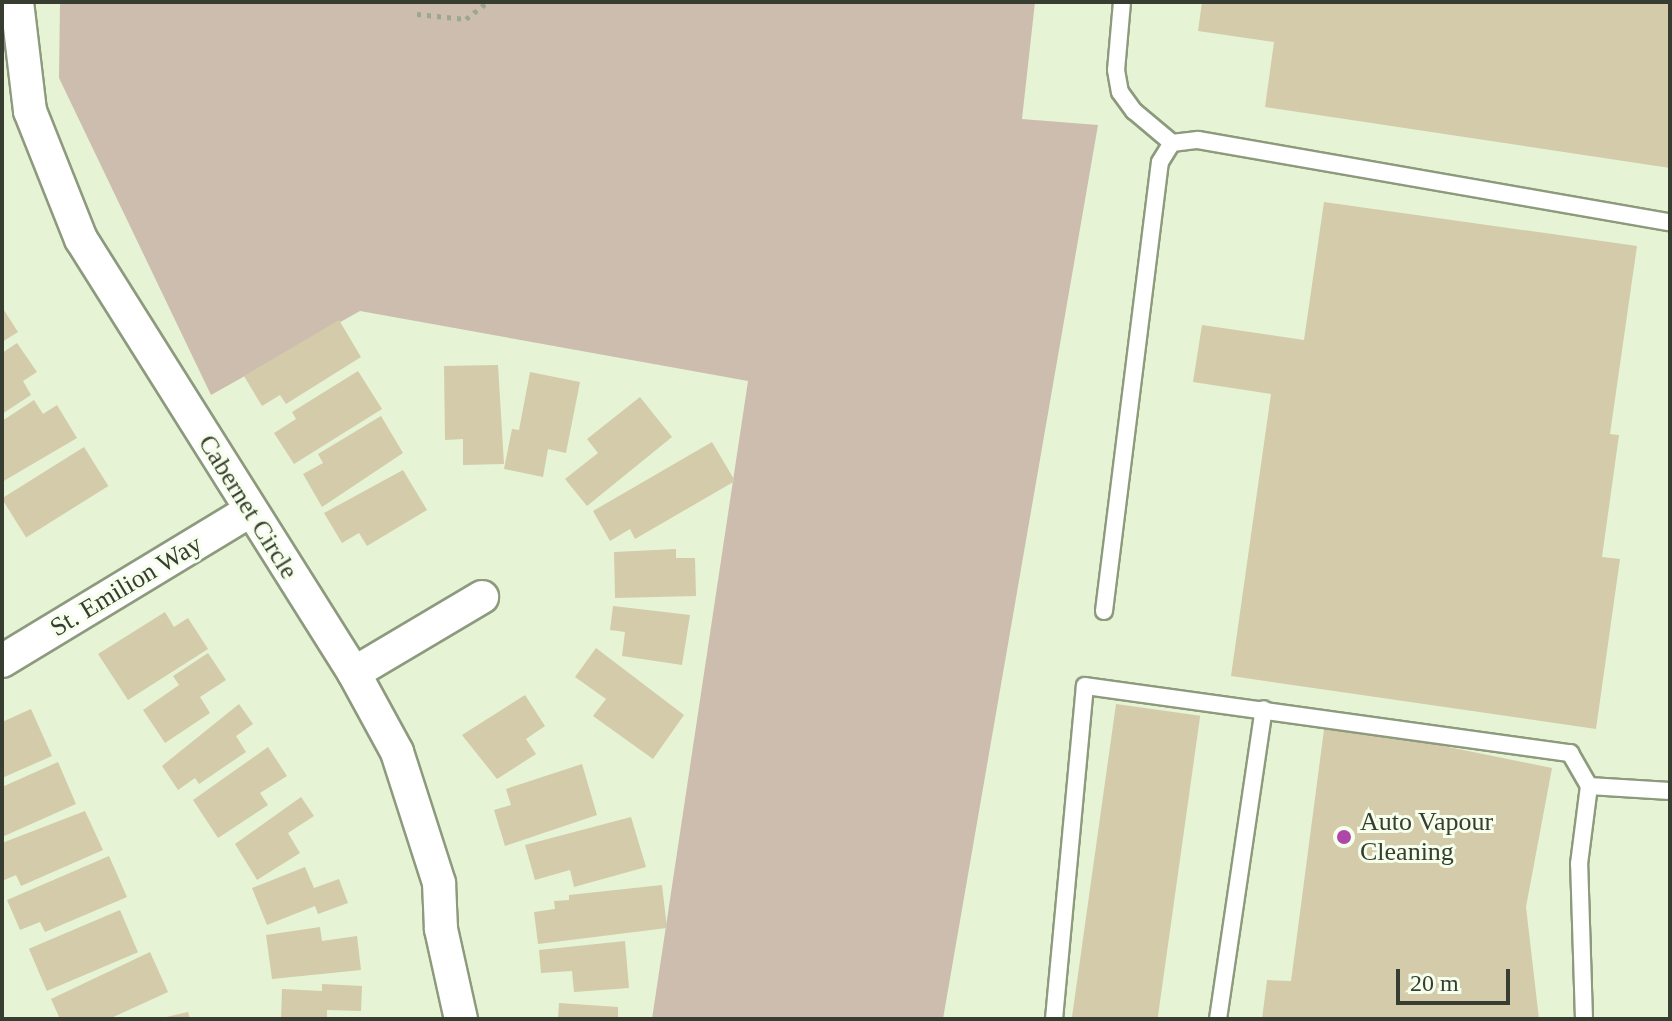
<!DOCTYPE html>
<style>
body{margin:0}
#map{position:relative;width:1672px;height:1021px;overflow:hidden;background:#e6f4d5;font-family:"Times New Roman",serif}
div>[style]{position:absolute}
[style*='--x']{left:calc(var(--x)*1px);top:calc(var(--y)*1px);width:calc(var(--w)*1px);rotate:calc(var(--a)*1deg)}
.green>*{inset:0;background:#cdbdae}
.building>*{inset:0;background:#d3cbaa;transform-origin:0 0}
.path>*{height:5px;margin-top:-2.5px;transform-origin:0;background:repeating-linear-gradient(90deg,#9ca790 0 4px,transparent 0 10px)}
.roads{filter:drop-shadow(2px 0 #8d9a7d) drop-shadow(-2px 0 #8d9a7d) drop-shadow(0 2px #8d9a7d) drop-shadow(0 -2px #8d9a7d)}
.lane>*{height:16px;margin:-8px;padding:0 8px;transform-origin:8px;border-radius:8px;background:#fff}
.street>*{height:32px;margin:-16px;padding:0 16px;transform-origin:16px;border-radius:16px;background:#fff}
.dots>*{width:22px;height:22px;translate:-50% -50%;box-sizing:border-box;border:4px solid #f6ffec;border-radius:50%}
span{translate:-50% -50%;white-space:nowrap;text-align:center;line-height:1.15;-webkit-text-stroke:6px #f6ffec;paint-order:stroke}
.street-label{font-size:26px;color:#383d31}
.poi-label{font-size:26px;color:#383d31}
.left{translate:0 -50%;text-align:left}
.frame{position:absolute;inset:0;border:4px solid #383d31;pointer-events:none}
.scale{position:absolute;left:1396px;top:969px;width:114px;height:36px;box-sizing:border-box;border:4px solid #383d31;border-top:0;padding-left:10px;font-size:24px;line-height:28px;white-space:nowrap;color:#383d31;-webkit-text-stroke:6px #f6ffec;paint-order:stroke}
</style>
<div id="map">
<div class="green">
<div style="clip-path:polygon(60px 2px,1035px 2px,1022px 119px,1098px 125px,943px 1019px,652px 1019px,748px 381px,360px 311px,211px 395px,59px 78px)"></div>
</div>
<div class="building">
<div style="clip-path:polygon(1202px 2px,1670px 2px,1670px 168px,1265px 107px,1274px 42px,1198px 31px)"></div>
<div style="clip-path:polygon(1324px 202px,1637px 246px,1610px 434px,1619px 435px,1602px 557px,1620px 559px,1596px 729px,1231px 676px,1271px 394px,1193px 382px,1202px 325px,1304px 340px)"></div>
<div style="clip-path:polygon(2px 307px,18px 332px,2px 342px)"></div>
<div style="clip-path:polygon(339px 320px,361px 357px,286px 404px,280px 395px,262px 406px,244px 376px)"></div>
<div style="clip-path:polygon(17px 343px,37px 372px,23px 381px,31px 395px,2px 414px,2px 353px)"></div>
<div style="clip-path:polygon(498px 365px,504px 464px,463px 465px,463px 439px,445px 440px,444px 366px)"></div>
<div style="clip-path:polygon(358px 371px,382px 409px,294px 464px,274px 433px,296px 419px,292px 412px)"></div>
<div style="clip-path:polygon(530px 372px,580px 382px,566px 453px,548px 449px,543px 477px,504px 469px,512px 429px,519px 430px)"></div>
<div style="clip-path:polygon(640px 397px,672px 437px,587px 506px,565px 479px,598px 453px,587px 439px)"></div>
<div style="clip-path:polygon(34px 400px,43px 414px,57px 405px,77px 438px,2px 482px,2px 421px)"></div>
<div style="clip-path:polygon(381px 416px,403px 453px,322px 507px,303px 474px,323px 463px,318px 454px)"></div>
<div style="clip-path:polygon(712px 442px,735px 481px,635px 539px,630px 529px,610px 541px,593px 511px)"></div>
<div style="left:84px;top:447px;width:46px;height:97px;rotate:58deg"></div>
<div style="clip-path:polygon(403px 470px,427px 510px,367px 546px,359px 533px,342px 543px,324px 513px)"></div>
<div style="clip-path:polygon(676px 549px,676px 558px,695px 558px,696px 596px,615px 598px,614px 552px)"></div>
<div style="clip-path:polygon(613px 606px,690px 615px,682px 665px,622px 656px,625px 632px,610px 630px)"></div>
<div style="clip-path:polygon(165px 612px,174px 627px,188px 618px,208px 649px,128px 700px,98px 654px)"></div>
<div style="clip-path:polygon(596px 648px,684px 715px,653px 759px,593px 716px,606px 699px,575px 677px)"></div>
<div style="clip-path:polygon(208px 653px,226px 680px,200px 697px,210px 713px,165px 743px,143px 710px,179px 685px,173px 676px)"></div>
<div style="clip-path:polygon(525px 695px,545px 726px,526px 739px,536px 754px,497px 779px,462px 735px)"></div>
<div style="clip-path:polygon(239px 704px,253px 724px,236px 736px,246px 752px,199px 784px,195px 778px,178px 790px,162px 766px)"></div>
<div style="left:1116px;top:704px;width:85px;height:318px;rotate:8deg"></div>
<div style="clip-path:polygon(31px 709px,52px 756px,2px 778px,2px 722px)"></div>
<div style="clip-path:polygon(1325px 722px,1552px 768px,1526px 907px,1539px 1019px,1262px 1019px,1267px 980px,1291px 981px)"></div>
<div style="clip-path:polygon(268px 747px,287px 776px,260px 793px,268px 805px,218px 838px,193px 800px)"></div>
<div style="clip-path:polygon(58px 762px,76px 804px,2px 837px,2px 787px)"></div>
<div style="clip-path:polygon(582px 764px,597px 815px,505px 846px,494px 810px,511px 805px,506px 789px)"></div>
<div style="clip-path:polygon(301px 797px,314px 816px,288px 833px,300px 853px,257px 880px,235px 844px)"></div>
<div style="clip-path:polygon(85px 811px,103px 850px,21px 886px,16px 875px,2px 881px,2px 843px)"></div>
<div style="clip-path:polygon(631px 817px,646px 867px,574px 887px,570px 870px,535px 880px,525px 845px)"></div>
<div style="clip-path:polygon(109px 856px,127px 897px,45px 932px,40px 922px,20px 930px,7px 900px)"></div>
<div style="clip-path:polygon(305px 867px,314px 888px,339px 879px,348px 903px,318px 914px,315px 906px,267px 925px,252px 888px)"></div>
<div style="clip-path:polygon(662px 885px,667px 928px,538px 944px,534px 912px,555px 909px,554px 901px,569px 900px,569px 895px)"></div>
<div style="left:120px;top:910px;width:46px;height:99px;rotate:67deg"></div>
<div style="clip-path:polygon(320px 927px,322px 941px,357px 936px,361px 970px,272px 979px,266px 935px)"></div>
<div style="clip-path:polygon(625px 941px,629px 988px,574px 992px,572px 971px,541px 973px,539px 950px)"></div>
<div style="clip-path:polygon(150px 952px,168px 992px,109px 1019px,60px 1019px,51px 999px)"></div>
<div style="clip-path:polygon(322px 984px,362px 986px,361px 1011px,327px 1010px,327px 1019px,281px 1019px,282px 989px,322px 991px)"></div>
<div style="clip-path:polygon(559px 1003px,618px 1007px,618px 1019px,558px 1019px)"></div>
<div style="clip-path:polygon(188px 1012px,190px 1019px,163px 1019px,162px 1018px)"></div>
</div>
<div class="path">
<div style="--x:417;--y:14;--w:49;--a:5.8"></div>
<div style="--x:466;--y:19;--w:28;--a:-38"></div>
</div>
<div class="roads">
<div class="lane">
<div style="--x:1122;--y:2;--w:68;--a:95"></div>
<div style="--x:1116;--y:70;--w:22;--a:80"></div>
<div style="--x:1120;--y:92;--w:24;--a:54"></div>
<div style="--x:1134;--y:111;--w:50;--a:40.1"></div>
<div style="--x:1104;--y:611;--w:452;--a:-82.9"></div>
<div style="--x:1160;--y:162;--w:22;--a:-58"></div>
<div style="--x:1172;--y:143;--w:26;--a:-7"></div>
<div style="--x:1198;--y:140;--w:479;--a:9.9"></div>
<div style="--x:1054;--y:1019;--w:334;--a:-84.7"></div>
<div style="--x:1085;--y:686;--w:490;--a:7.9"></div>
<div style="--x:1570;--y:753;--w:38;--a:60"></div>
<div style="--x:1218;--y:1019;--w:313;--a:-81.6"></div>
<div style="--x:1584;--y:1019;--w:155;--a:-91.8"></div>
<div style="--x:1579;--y:864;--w:79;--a:-82.7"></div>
<div style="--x:1589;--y:786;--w:81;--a:3.5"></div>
</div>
<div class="street">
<div style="--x:17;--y:2;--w:110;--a:83.2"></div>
<div style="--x:30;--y:111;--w:138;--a:68.3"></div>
<div style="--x:81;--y:239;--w:513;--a:57.83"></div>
<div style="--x:354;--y:673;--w:90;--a:61.4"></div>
<div style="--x:397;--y:752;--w:138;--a:72.2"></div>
<div style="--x:439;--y:883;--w:46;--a:87.5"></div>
<div style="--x:441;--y:929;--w:92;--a:77.5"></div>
<div style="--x:2;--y:661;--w:290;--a:-31.2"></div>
<div style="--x:354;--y:673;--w:149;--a:-30.7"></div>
</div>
</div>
<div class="dots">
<div style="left:1344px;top:837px;background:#af47aa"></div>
</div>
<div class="street-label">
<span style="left:248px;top:507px;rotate:58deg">Cabernet Circle</span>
<span style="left:126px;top:586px;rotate:-31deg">St. Emilion Way</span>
</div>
<div class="poi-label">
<span class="left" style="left:1360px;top:837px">Auto Vapour<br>Cleaning</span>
</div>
<div class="frame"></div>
<div class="scale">20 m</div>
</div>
